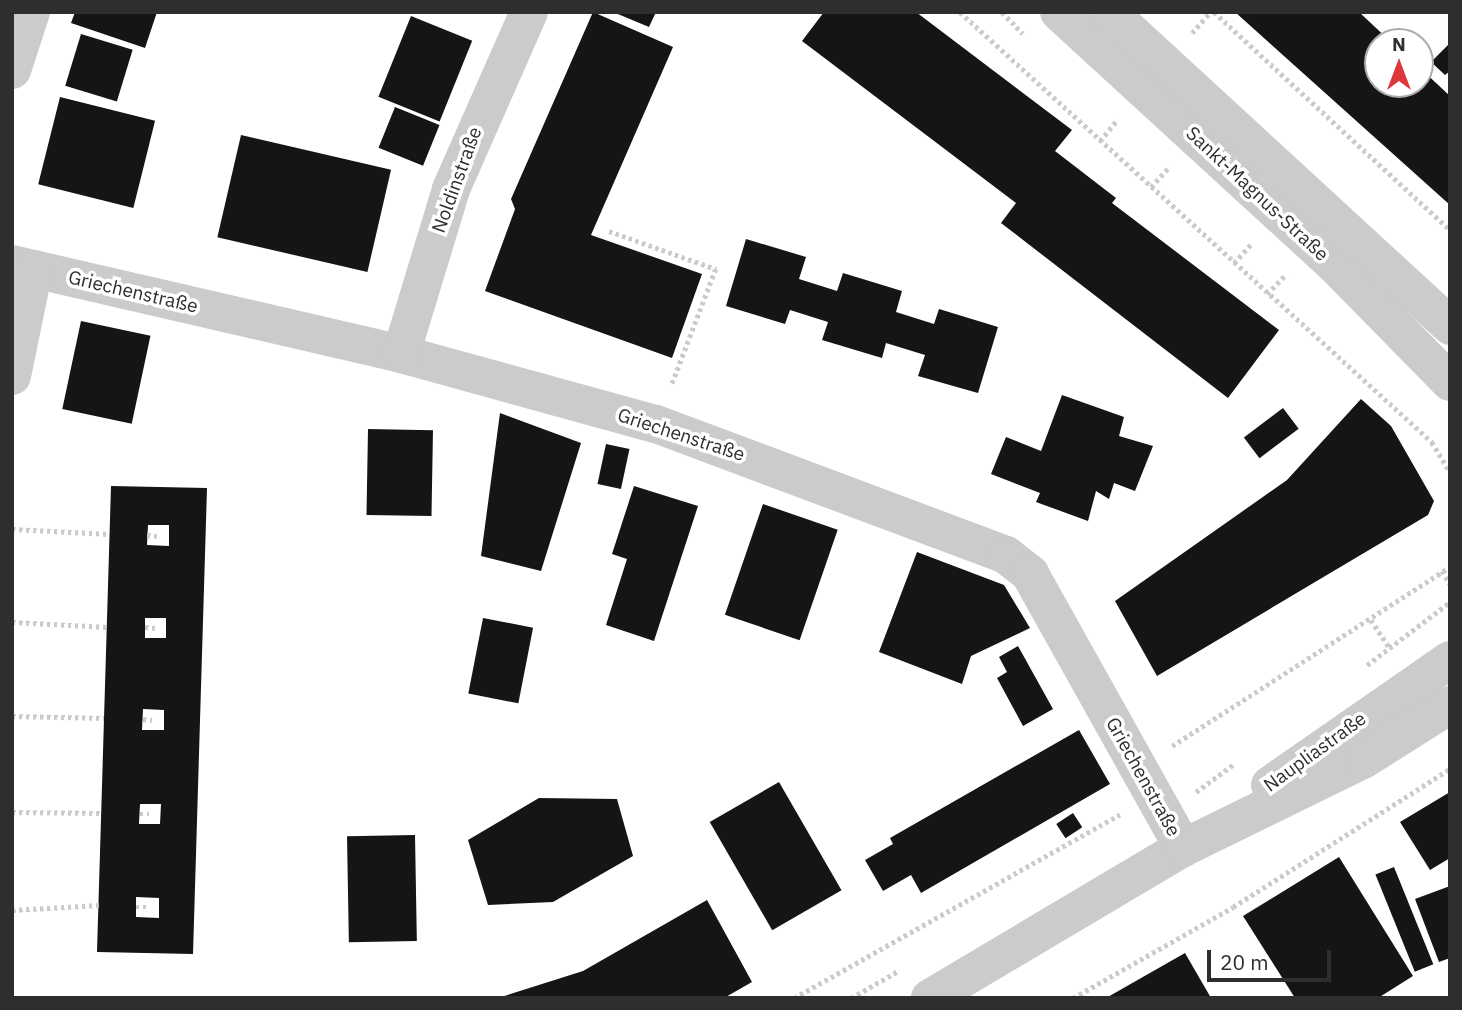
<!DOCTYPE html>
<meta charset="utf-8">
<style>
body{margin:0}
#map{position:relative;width:1462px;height:1010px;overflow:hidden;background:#fff;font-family:"IBM Plex Sans",sans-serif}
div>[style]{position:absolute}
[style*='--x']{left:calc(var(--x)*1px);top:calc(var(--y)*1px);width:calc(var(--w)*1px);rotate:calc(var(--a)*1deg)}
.building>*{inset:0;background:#151515;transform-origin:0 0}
.path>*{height:4.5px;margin-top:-2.25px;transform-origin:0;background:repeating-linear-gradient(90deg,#cbcbcb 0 3.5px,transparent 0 7px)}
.minor>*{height:38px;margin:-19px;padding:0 19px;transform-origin:19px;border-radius:19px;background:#cbcbcb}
.tertiary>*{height:38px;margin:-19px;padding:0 19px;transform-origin:19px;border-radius:19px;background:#cbcbcb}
span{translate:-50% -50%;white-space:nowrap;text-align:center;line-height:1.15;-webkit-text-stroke:7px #fff;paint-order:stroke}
.street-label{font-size:19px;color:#2e2e2e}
.frame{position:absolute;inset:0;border:14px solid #2e2e2e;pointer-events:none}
.north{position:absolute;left:1364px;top:28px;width:70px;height:70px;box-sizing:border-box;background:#fff;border:2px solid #ababab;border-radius:50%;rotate:0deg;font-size:19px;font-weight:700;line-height:28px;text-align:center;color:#2e2e2e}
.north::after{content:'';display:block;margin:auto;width:24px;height:32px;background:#dd373c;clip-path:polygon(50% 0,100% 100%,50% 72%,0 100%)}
.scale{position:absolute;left:1207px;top:950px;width:124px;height:32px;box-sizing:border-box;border:4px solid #2e2e2e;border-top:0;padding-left:9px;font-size:21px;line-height:24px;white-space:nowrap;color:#2e2e2e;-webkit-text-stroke:5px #fff;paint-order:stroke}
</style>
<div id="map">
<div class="building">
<div style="clip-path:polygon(75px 12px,157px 12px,145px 48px,71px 23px)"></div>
<div style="clip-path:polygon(593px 12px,673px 47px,591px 235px,702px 274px,672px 358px,485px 291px,515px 209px,511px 199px)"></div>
<div style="clip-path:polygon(613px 12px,656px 12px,649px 27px)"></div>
<div style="clip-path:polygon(824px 12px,916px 12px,1072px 130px,1055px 151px,1116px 198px,1112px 203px,1279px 330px,1228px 398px,1001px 223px,1016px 203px,802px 41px)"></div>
<div style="clip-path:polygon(1235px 12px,1359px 12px,1391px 42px,1378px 42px,1378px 84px,1420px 84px,1420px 68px,1450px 96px,1450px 205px)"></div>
<div style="left:411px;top:16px;width:66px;height:87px;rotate:22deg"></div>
<div style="left:81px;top:34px;width:54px;height:54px;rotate:17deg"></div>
<div style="clip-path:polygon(1450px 43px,1450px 71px,1445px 75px,1431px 62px)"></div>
<div style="left:60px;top:97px;width:98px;height:90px;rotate:14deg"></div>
<div style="left:395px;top:107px;width:48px;height:44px;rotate:22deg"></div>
<div style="left:241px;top:135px;width:154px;height:105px;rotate:13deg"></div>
<div style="clip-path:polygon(746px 239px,806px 257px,799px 279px,837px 291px,843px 273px,902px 291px,896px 312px,934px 324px,939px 309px,998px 327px,978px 393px,918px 376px,925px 355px,886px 343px,882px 358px,822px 340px,828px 322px,790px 310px,785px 324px,726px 306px)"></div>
<div style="left:81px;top:321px;width:71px;height:90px;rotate:12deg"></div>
<div style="clip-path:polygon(1062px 395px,1124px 417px,1119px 436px,1153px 446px,1135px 491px,1114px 483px,1109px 499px,1096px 491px,1088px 521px,1036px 502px,1040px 493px,991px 474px,1006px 437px,1041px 451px)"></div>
<div style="clip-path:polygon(1361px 399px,1391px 426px,1434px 501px,1428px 515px,1157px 676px,1115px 601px,1287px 480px)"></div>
<div style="left:1283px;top:408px;width:26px;height:49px;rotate:53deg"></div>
<div style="clip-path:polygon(500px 413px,581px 443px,541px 571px,481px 556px)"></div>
<div style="left:368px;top:429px;width:65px;height:86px;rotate:1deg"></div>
<div style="left:606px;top:444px;width:24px;height:41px;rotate:12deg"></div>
<div style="clip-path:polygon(evenodd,111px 486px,207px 488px,193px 954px,97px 952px,111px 486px,148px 525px,169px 525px,169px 546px,147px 545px,148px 525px,111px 486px,145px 618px,166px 618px,166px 638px,145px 638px,145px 618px,111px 486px,143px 709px,164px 710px,164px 730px,142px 730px,143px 709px,111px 486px,140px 804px,161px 804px,160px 824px,139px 824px,140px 804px,111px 486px,136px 897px,159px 898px,159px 918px,136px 917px,136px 897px)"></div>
<div style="clip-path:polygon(634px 486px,698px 506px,654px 641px,606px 625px,627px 559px,612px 554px)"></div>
<div style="left:763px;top:504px;width:79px;height:117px;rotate:19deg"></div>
<div style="clip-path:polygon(917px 552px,1004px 585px,1030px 628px,971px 656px,962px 684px,879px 652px)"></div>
<div style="left:483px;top:618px;width:51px;height:77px;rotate:11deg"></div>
<div style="clip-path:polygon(1018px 646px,1053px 709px,1023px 726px,997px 678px,1007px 672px,999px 657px)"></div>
<div style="clip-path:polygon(1079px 730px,1110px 784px,921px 893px,911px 875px,883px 891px,865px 860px,893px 844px,890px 838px)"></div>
<div style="left:779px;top:782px;width:125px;height:80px;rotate:60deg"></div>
<div style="clip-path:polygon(1450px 792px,1450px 858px,1430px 870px,1400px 822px)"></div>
<div style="clip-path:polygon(539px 798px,617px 799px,633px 856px,553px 902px,488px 905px,468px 840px)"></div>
<div style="left:1073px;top:813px;width:17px;height:20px;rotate:57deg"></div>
<div style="left:415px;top:835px;width:106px;height:68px;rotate:89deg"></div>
<div style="clip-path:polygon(1339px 857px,1413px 976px,1378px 998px,1295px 998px,1243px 916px)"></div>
<div style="left:1394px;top:867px;width:105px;height:20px;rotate:68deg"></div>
<div style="clip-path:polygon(1450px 886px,1450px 958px,1439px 962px,1415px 899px)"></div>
<div style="clip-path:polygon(707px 900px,752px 982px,724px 998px,498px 998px,583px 971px)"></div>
<div style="clip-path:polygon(1185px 953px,1211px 998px,1106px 998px)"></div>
</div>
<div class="path">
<div style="--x:960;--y:12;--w:639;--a:42.33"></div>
<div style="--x:1432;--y:442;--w:35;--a:59"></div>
<div style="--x:1002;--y:12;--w:30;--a:46"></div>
<div style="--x:1214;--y:12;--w:321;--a:42.7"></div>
<div style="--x:1192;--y:33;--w:28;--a:-49"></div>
<div style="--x:1100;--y:141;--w:28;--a:-51"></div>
<div style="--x:1151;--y:187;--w:28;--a:-48"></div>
<div style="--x:609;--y:231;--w:114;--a:19.6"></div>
<div style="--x:716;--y:269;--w:126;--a:110.9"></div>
<div style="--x:1234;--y:263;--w:27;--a:-48"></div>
<div style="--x:1267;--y:294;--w:28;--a:-46"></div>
<div style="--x:12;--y:529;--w:98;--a:2.9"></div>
<div style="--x:147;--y:535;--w:10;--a:6"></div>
<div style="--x:1442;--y:571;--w:15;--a:58"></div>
<div style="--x:1371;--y:620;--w:34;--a:56"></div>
<div style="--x:12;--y:622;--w:96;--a:3"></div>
<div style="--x:145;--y:627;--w:10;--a:6"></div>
<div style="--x:1367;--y:665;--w:104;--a:-37.2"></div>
<div style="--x:12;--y:716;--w:92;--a:1.2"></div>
<div style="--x:143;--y:719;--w:9;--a:6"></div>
<div style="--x:1172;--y:746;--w:331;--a:-32.8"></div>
<div style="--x:1196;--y:792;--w:47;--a:-36.4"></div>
<div style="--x:12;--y:812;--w:90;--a:0.6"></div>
<div style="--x:140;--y:814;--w:9;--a:0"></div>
<div style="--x:136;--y:907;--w:10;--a:0"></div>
<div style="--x:12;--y:910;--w:87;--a:-3.3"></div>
<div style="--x:794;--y:998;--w:374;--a:-29.4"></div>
<div style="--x:851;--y:998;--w:54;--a:-29.9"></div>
<div style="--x:1073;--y:998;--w:184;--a:-29.6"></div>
<div style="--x:1233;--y:907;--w:257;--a:-32.5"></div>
</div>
<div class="minor">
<div style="--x:12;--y:70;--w:61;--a:-71.9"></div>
<div style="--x:12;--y:264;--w:399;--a:13"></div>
<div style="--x:401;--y:354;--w:264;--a:15.4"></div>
<div style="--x:656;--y:424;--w:374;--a:20.5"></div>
<div style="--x:1006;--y:555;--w:31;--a:38"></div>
<div style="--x:1030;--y:574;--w:314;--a:60.8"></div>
<div style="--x:401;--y:354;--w:172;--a:-73.1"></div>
<div style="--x:451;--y:189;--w:193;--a:-66.2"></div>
<div style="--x:12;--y:376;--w:109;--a:-78.4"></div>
</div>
<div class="tertiary">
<div style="--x:1059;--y:12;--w:374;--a:42.5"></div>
<div style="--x:1335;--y:265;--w:164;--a:45.5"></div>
<div style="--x:1109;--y:12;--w:464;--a:42.6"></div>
<div style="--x:1270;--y:785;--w:219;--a:-34.8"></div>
<div style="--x:930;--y:998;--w:294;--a:-30.7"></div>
<div style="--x:1183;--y:848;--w:200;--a:-26.1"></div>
<div style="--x:1363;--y:760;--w:103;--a:-32.3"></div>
</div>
<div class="street-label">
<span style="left:457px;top:180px;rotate:-70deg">Noldinstraße</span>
<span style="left:1257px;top:194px;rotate:43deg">Sankt-Magnus-Straße</span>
<span style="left:133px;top:292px;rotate:13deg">Griechenstraße</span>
<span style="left:681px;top:435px;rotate:18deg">Griechenstraße</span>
<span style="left:1315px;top:752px;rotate:-36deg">Naupliastraße</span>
<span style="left:1143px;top:777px;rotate:61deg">Griechenstraße</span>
</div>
<div class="frame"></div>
<div class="north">N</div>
<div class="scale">20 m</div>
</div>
